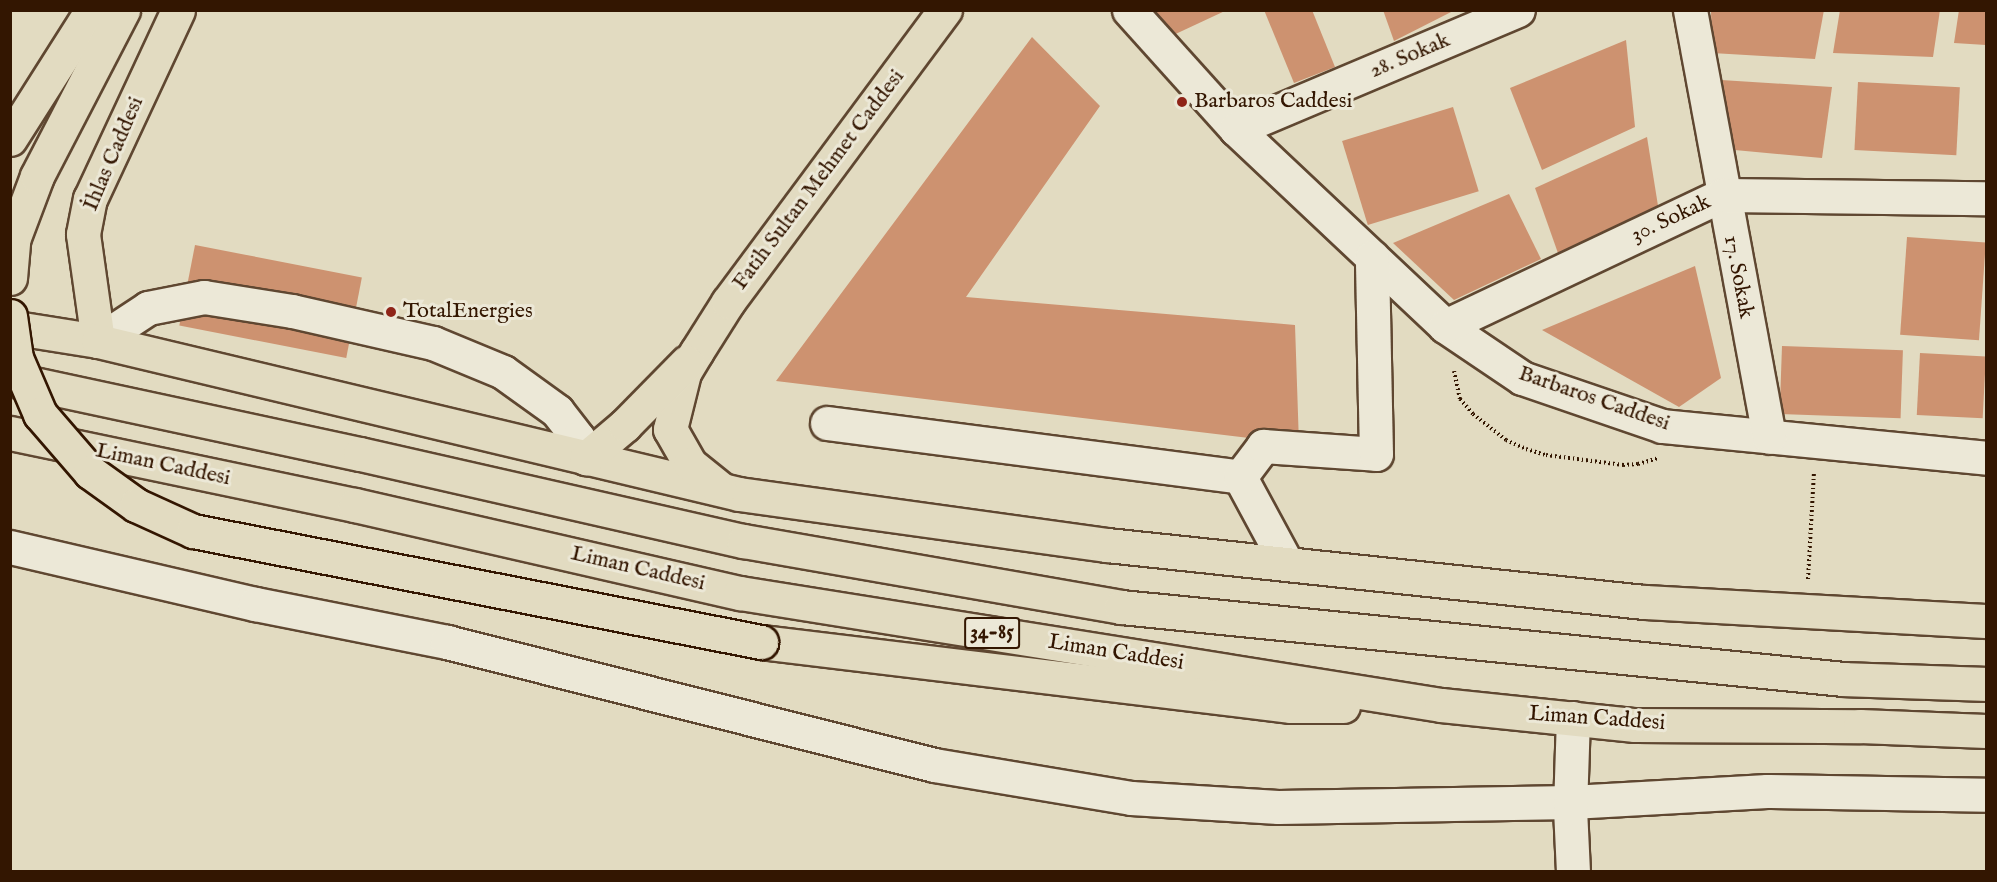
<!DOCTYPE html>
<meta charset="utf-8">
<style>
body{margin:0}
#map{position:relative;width:1997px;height:882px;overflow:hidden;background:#e2dbc1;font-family:"IM FELL English",serif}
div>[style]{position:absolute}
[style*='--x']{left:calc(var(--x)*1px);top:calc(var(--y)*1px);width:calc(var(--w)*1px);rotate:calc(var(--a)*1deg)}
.building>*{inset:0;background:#cd9270;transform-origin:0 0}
.path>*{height:4px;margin-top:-2px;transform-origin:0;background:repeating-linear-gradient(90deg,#331601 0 1.5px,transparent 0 4.5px)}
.roads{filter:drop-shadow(2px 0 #5f4731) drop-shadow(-2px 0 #5f4731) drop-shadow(0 2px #5f4731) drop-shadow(0 -2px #5f4731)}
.minor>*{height:33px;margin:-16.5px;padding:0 16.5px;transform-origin:16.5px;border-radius:16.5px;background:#ece8d7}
.major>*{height:33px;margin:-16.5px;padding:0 16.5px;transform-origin:16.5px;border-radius:16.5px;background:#e2dbc1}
.highway>*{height:33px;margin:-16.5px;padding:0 16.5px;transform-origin:16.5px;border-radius:16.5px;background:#e2dbc1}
.bridges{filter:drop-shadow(2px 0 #331601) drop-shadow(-2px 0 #331601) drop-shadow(0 2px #331601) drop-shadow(0 -2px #331601)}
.highway-bridge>*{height:33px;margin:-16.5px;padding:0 16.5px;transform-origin:16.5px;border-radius:16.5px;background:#e2dbc1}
.dots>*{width:16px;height:16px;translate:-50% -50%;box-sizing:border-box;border:3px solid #ece8d7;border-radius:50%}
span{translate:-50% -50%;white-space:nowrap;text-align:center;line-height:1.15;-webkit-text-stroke:6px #ece8d7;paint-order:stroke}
.shield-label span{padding:2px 4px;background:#ece8d7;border:2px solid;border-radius:4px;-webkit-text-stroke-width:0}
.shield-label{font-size:21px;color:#331601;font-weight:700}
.street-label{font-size:22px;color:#331601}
.poi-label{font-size:22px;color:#331601}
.left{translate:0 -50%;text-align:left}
.frame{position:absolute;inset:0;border:12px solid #331601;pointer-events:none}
</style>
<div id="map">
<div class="building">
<div style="clip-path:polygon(1139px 10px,1227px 10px,1167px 38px)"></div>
<div style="clip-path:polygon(1264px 10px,1312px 10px,1335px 67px,1294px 83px)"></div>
<div style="clip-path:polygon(1383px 10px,1455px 10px,1394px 41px)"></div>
<div style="clip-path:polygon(1711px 10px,1824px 10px,1815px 59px,1712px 53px)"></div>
<div style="clip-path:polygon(1840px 10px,1940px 10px,1933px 57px,1833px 53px)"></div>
<div style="clip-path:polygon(1959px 10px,1986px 10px,1986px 45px,1954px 43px)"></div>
<div style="clip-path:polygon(1032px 37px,1100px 106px,966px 297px,1295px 325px,1299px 444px,776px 381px)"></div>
<div style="clip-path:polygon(1626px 40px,1635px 127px,1542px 170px,1510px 88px)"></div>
<div style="clip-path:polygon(1721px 80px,1832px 87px,1822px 158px,1724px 149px)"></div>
<div style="left:1858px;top:82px;width:102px;height:68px;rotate:3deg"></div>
<div style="left:1453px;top:107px;width:88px;height:116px;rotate:73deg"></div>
<div style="clip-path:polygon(1647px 137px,1659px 212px,1559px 256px,1535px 188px)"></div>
<div style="clip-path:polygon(1509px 194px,1541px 259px,1454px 300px,1393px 243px)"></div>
<div style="left:1907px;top:237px;width:79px;height:98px;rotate:4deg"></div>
<div style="left:195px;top:245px;width:170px;height:82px;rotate:11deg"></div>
<div style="clip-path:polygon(1695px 266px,1721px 378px,1679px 407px,1542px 330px)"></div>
<div style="left:1782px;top:346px;width:121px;height:68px;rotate:2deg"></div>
<div style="left:1920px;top:353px;width:66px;height:62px;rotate:3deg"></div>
</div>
<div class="path">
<div style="--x:1454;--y:371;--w:29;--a:78"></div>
<div style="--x:1460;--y:399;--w:20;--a:49"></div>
<div style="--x:1473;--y:414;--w:42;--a:38.2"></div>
<div style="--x:1506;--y:440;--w:22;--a:24"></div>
<div style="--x:1526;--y:449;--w:21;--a:17"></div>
<div style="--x:1546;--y:455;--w:78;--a:7.4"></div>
<div style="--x:1623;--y:465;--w:15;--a:-4"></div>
<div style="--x:1638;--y:464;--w:22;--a:-16"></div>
<div style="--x:1808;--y:579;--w:107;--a:-86.8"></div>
</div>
<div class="roads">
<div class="minor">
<div style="--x:1129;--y:10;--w:160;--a:48"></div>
<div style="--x:1236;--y:129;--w:287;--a:43.3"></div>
<div style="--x:1445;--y:326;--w:93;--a:34"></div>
<div style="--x:1522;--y:378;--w:148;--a:18.9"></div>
<div style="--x:1662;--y:426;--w:326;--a:5.6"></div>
<div style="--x:1690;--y:10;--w:434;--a:79.5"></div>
<div style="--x:1236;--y:129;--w:306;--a:-22.9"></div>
<div style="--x:1445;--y:326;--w:306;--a:-25.3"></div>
<div style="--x:1722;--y:195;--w:264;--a:0.7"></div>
<div style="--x:98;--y:341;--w:60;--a:-33.4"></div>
<div style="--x:148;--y:308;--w:57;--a:-11.1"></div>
<div style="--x:204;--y:297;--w:89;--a:9"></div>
<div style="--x:292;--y:311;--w:145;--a:12.8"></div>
<div style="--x:433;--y:343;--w:76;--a:22.5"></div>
<div style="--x:503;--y:372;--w:67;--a:35.8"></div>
<div style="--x:557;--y:411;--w:34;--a:52"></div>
<div style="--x:578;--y:438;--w:22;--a:68"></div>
<div style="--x:827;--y:423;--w:417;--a:7.4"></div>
<div style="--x:1240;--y:477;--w:99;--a:61.6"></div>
<div style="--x:1240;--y:477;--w:39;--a:-53"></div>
<div style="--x:1263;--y:446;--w:113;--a:4"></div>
<div style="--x:1376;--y:454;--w:197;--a:-91.2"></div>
<div style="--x:10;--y:547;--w:252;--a:13.1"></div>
<div style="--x:255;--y:604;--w:196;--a:11.2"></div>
<div style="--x:447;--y:642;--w:502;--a:14.17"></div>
<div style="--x:934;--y:765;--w:200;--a:9.5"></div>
<div style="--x:1131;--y:798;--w:147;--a:3.5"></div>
<div style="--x:1278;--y:807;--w:293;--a:-1"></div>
<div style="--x:1571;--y:802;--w:196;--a:-3.2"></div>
<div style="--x:1767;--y:791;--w:219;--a:1"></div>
<div style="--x:1573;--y:872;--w:64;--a:-92.7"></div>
<div style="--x:1570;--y:808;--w:90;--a:-88.1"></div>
</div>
<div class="major">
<div style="--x:98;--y:341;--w:108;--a:-98"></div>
<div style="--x:83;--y:234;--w:36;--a:-79"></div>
<div style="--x:90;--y:199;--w:208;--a:-65"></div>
<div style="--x:697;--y:351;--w:58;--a:-57.7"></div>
<div style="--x:728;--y:302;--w:364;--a:-53.4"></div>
</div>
<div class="highway">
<div style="--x:10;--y:139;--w:153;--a:-57.6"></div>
<div style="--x:10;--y:278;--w:38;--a:-85"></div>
<div style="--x:13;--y:240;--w:68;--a:-69.4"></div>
<div style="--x:37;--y:176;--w:187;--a:-62.6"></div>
<div style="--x:10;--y:327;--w:89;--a:9"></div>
<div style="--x:98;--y:341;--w:659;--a:13.42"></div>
<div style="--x:739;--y:494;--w:372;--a:7.9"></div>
<div style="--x:1107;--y:545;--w:540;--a:6.06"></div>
<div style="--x:1644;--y:602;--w:343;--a:3.2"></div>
<div style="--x:697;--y:351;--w:26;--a:121"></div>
<div style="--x:684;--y:373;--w:58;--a:104"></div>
<div style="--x:670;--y:429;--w:40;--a:60.3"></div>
<div style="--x:690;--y:464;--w:38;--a:39"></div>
<div style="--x:10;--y:379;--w:358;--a:12.1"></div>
<div style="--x:360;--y:454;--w:394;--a:12.8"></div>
<div style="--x:744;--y:541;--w:383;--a:9.9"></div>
<div style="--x:1121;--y:607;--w:726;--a:5.69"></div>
<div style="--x:1843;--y:679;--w:143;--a:2"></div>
<div style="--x:10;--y:433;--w:352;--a:11.8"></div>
<div style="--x:355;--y:505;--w:395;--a:12.9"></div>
<div style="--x:740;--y:593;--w:710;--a:9.08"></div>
<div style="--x:1441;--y:705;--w:195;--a:5.9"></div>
<div style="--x:1635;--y:725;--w:225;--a:0.3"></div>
<div style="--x:1860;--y:726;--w:126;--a:2.3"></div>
<div style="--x:586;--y:458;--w:51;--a:-40.2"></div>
<div style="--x:625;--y:425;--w:88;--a:-45.5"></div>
<div style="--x:761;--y:642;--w:534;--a:6.89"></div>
<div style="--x:1291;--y:706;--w:52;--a:0"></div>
</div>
</div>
<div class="bridges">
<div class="highway-bridge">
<div style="--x:10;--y:316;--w:42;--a:81.9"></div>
<div style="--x:16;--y:358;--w:61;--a:66.8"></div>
<div style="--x:40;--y:414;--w:77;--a:49.2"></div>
<div style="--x:90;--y:472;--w:57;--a:35.7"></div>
<div style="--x:136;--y:505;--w:63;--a:24.5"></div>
<div style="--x:193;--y:531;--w:579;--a:11.06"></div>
</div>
</div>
<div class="dots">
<div style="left:1182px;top:102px;background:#8f2418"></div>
<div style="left:391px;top:312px;background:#8f2418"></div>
</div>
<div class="shield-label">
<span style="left:992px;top:633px">34-85</span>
</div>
<div class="street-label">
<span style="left:1410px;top:56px;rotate:-23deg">28. Sokak</span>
<span style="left:114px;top:154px;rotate:-67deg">İhlas Caddesi</span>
<span style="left:819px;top:180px;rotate:-53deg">Fatih Sultan Mehmet Caddesi</span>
<span style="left:1671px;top:219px;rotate:-25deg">30. Sokak</span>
<span style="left:1738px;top:277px;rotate:79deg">17. Sokak</span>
<span style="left:1594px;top:399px;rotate:19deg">Barbaros Caddesi</span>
<span style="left:163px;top:465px;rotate:12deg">Liman Caddesi</span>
<span style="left:638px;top:569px;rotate:13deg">Liman Caddesi</span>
<span style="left:1116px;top:653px;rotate:9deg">Liman Caddesi</span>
<span style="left:1597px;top:719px;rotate:4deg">Liman Caddesi</span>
</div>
<div class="poi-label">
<span class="left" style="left:1194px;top:102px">Barbaros Caddesi</span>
<span class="left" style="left:403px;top:312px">TotalEnergies</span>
</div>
<div class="frame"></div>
</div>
